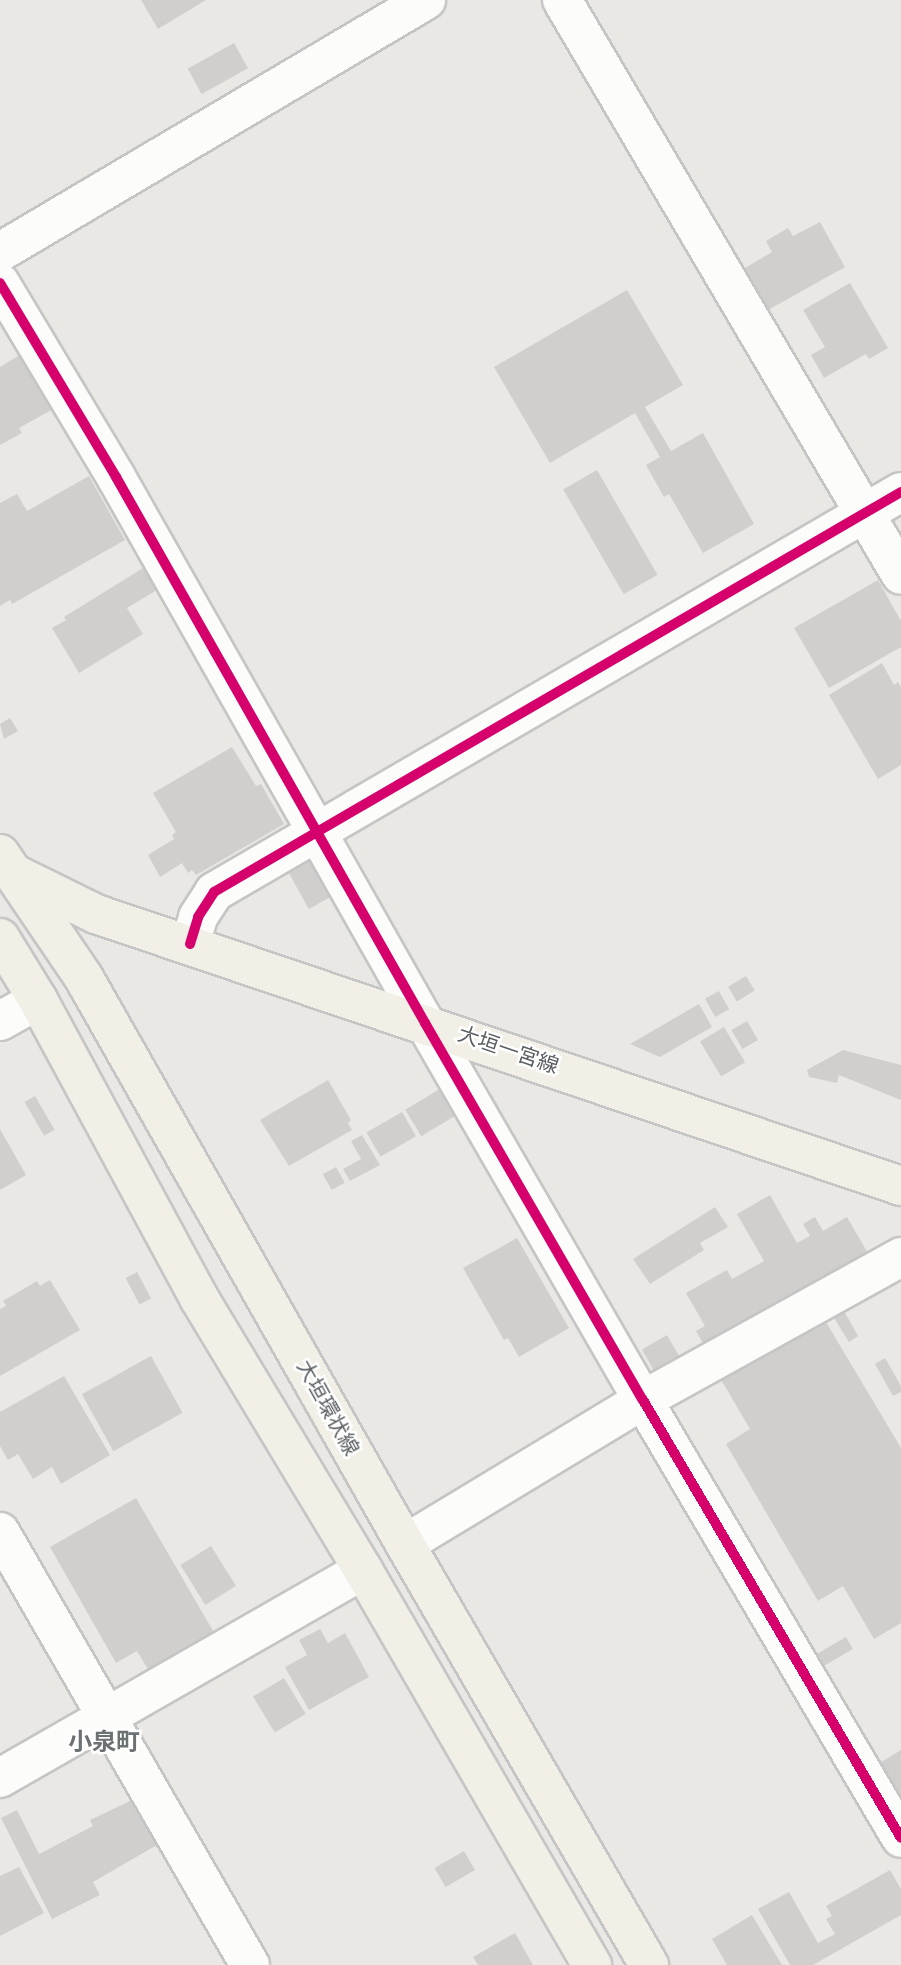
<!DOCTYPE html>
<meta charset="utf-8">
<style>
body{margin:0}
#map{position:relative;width:901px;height:1965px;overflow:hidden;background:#eae8e4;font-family:"Alegreya Sans","Noto Sans JP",sans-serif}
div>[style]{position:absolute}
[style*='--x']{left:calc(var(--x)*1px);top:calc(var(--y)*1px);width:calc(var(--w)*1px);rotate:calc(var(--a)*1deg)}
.building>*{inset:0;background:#d1cfcd;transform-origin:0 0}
.roads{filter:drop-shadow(2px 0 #c6c5c5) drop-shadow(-2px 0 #c6c5c5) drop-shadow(0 2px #c6c5c5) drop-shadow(0 -2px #c6c5c5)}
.street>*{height:38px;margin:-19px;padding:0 19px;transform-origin:19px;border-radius:19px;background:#fcfcfb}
.primary>*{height:38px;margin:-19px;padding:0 19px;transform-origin:19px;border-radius:19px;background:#f2efe7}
.cycleway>*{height:10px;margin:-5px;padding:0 5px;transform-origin:5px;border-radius:5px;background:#d6006c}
span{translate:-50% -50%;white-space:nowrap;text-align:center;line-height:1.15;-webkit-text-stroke:5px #fff;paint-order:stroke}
.street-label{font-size:21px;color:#5b5f62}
.quarter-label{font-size:24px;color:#6c7174;font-weight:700}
</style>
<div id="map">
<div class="building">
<div style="clip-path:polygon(141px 0,206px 0,158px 29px)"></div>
<div style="left:234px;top:43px;width:29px;height:53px;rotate:61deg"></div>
<div style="clip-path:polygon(820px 222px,845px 267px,768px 310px,745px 268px,772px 252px,766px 241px,788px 228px,793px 236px)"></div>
<div style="clip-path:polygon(850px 283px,888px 348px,869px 359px,866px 354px,824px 378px,811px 355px,825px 347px,803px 310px)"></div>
<div style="clip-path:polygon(627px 290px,683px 385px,645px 407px,671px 451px,703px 433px,754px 524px,703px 553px,669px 494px,664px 497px,646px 465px,660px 457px,635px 413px,550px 463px,494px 367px)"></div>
<div style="clip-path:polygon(23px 353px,55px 408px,19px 428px,22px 433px,0 445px,0 367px)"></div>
<div style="left:597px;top:470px;width:121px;height:39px;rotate:60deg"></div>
<div style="clip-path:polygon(89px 476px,125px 540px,12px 604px,10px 600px,0 606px,0 503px,17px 494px,27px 511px)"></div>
<div style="clip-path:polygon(143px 568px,157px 590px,127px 608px,143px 634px,79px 673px,52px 628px,66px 620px,64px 617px)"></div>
<div style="clip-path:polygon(878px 580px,901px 621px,901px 647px,829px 688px,794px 628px)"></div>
<div style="clip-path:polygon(882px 663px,894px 685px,898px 682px,901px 687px,901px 765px,878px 779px,829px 695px)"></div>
<div style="clip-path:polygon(10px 718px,18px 731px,4px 739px,0 724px)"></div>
<div style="clip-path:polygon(232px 747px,256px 786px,261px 784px,284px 824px,196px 875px,192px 870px,188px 873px,182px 863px,160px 877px,148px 855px,174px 839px,172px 835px,176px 832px,153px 793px)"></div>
<div style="left:316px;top:856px;width:43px;height:32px;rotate:61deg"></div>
<div style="left:746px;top:976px;width:17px;height:21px;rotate:59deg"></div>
<div style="left:719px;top:991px;width:21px;height:16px;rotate:61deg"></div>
<div style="clip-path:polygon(699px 1004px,712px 1027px,660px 1057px,630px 1044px)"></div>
<div style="left:747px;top:1021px;width:22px;height:18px;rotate:60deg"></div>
<div style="left:724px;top:1027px;width:41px;height:28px;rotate:59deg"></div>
<div style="clip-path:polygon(843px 1050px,901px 1065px,901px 1100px,839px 1075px,837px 1083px,809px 1077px,807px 1070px)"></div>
<div style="clip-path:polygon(328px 1080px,351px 1120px,348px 1123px,352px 1130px,289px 1166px,260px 1120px)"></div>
<div style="left:443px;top:1087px;width:31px;height:44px;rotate:59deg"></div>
<div style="left:35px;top:1096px;width:39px;height:12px;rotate:60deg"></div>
<div style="left:402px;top:1112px;width:28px;height:41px;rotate:60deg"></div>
<div style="clip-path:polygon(0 1129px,26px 1175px,0 1190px)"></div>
<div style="clip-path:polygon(362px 1135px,380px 1165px,350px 1181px,343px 1169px,361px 1159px,351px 1141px)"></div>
<div style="left:336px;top:1167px;width:18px;height:15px;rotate:61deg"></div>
<div style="clip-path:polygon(770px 1195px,797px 1243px,810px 1236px,803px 1224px,815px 1217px,823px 1231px,847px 1217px,869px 1255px,705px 1347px,696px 1331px,705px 1326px,686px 1293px,727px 1270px,732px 1279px,764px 1261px,737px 1214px)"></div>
<div style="clip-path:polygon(715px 1207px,728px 1227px,700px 1243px,704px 1250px,650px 1284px,633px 1259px)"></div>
<div style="clip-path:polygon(517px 1238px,569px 1328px,519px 1357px,508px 1338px,504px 1340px,463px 1268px)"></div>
<div style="left:137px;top:1272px;width:30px;height:13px;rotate:62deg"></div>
<div style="clip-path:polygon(50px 1280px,80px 1330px,0 1376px,0 1309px,6px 1306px,3px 1301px,37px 1281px,40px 1286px)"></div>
<div style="clip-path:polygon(844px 1311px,858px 1336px,849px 1342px,834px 1318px)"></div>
<div style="clip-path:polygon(823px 1317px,901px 1448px,901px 1623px,874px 1639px,843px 1586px,818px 1601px,726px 1444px,750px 1429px,720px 1378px)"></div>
<div style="left:667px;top:1335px;width:32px;height:29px;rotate:60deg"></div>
<div style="left:151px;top:1356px;width:65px;height:79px;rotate:61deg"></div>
<div style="clip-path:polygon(885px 1358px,901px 1386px,901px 1392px,893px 1396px,875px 1364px)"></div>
<div style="clip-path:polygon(64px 1376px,110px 1455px,61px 1484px,52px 1467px,33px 1479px,18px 1454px,8px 1460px,0 1446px,0 1412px)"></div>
<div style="clip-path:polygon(136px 1498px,216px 1636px,151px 1674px,137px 1651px,116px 1663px,50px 1547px)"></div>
<div style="left:211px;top:1546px;width:47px;height:36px;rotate:58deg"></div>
<div style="clip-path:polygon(320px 1629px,328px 1643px,345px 1633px,369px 1677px,309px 1710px,285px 1667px,307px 1655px,299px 1640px)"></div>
<div style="left:846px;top:1637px;width:14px;height:33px;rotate:60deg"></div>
<div style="left:284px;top:1678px;width:42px;height:36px;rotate:59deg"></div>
<div style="clip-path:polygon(901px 1750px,901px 1803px,878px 1764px)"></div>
<div style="clip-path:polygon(132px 1800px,157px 1845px,93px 1882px,100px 1895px,52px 1919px,1px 1818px,17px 1810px,39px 1854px,93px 1826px,90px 1820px)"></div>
<div style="left:464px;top:1851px;width:22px;height:34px;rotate:60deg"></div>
<div style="clip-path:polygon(19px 1867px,44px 1913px,0 1936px,0 1876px)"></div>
<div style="clip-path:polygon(890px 1870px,901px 1889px,901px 1915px,813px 1965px,790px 1965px,758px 1909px,789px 1892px,818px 1943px,835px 1934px,826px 1919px,832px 1916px,826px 1906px)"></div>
<div style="clip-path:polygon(752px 1915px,782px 1965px,727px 1965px,712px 1939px)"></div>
<div style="clip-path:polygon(515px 1933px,533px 1965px,478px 1965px,473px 1957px)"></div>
</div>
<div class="roads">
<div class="street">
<div style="--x:562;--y:0;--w:667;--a:59.48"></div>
<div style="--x:0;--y:252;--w:495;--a:-30.6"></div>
<div style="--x:0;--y:283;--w:226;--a:59.1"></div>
<div style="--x:116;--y:477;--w:627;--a:60.49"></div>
<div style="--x:425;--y:1023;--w:435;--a:60"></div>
<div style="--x:643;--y:1400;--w:508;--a:59.5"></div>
<div style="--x:190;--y:944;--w:28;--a:-73"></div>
<div style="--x:198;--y:917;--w:30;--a:-57"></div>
<div style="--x:214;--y:892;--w:795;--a:-30.21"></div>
<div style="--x:0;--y:1021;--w:43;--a:-28.9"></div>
<div style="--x:0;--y:1532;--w:500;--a:60"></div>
<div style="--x:405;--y:1544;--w:278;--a:-31.2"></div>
<div style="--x:643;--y:1400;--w:295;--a:-29"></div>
<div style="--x:0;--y:1778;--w:418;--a:-29.8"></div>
</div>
<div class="primary">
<div style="--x:0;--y:854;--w:150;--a:55.9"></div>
<div style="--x:84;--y:978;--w:651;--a:60.44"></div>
<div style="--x:405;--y:1544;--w:487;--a:59.9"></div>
<div style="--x:11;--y:872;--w:95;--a:26.3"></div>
<div style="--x:96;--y:914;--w:850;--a:18.67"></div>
<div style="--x:0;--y:938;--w:73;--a:58.5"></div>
<div style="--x:38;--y:1000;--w:339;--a:61.6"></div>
<div style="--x:199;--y:1298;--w:318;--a:58.9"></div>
<div style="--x:363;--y:1570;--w:457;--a:59.9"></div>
</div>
</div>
<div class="cycleway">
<div style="--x:0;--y:283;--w:226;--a:59.1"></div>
<div style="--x:116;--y:477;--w:627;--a:60.49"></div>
<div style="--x:425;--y:1023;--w:435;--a:60"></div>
<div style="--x:643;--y:1400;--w:508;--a:59.5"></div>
<div style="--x:190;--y:944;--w:28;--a:-73"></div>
<div style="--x:198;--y:917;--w:30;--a:-57"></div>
<div style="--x:214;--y:892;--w:795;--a:-30.21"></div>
</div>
<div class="street-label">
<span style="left:508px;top:1051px;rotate:19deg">大垣一宮線</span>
<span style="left:327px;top:1408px;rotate:61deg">大垣環状線</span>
</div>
<div class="quarter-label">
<span style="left:104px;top:1744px">小泉町</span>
</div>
</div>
